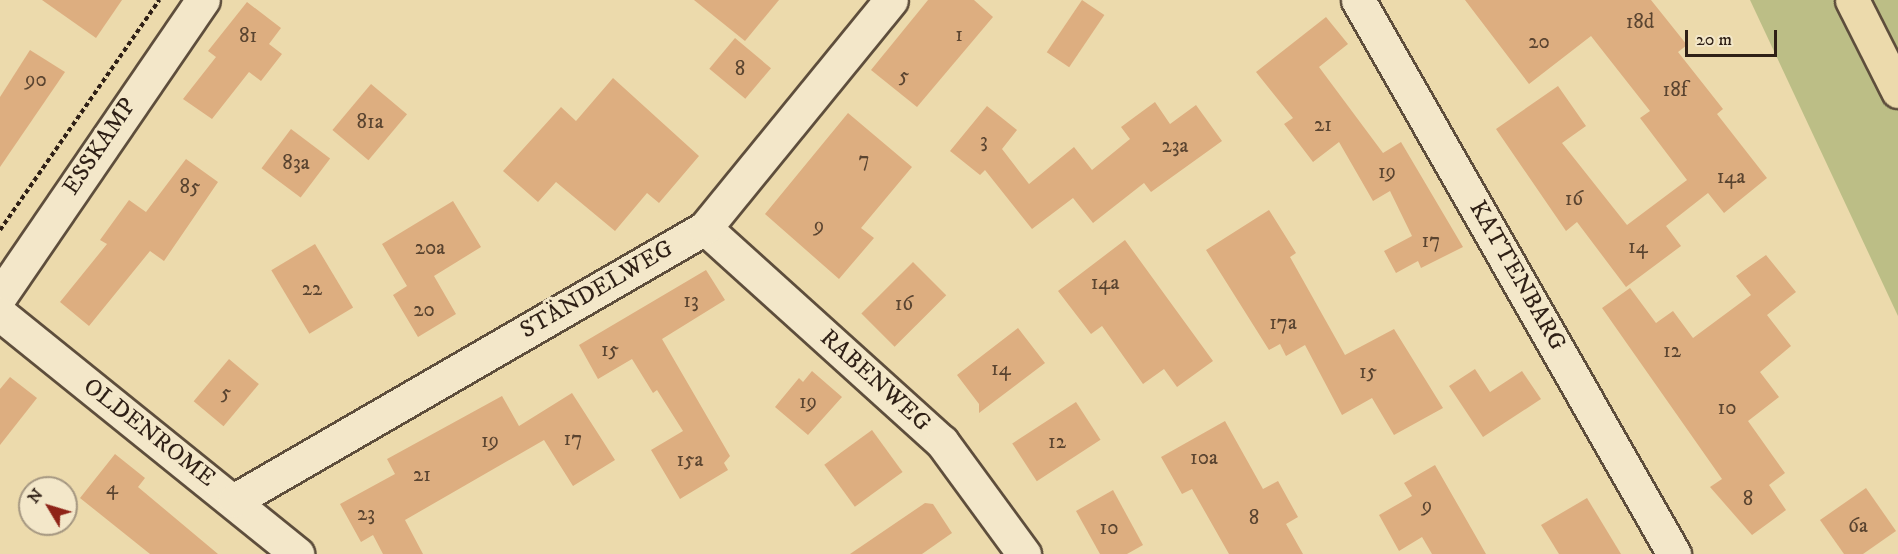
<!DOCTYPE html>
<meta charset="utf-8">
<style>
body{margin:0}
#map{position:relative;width:1898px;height:554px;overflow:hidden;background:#ecdaac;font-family:"IM FELL DW Pica",serif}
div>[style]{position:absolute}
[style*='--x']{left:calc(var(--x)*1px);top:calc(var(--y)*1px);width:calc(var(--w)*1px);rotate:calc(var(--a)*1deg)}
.green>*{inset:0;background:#bcbe86}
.building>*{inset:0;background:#ddae80;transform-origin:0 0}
.path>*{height:4px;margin-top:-2px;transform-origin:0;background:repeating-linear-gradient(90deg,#2f2016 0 4.5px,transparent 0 7.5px)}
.roads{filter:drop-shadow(2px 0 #5e4e3c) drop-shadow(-2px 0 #5e4e3c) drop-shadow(0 2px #5e4e3c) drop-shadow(0 -2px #5e4e3c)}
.minor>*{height:33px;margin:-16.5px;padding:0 16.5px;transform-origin:16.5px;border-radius:16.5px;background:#f3e7c9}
.highway>*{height:33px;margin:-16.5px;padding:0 16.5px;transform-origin:16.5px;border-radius:16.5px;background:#ecdaac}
span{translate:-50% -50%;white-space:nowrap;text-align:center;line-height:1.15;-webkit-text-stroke:6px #f3e7c9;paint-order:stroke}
.number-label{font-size:21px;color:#5a4430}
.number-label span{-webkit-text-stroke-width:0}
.street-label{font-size:24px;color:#2f2016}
.north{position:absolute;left:18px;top:476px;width:60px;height:60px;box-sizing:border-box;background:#f3e7c9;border:2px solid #a59781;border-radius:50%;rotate:308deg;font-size:16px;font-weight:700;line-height:24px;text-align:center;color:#2f2016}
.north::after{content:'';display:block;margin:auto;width:21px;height:27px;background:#8f2418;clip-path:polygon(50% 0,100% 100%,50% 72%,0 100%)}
.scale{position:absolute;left:1685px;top:30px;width:92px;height:27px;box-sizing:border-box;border:3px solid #2f2016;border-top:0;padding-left:8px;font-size:18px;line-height:21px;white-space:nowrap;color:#2f2016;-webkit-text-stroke:4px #f3e7c9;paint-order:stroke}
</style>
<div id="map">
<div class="green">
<div style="clip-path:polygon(1750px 0,1898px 0,1898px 316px)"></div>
</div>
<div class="building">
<div style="clip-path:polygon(42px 0,122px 0,96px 38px)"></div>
<div style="clip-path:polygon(694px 0,779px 0,745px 41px)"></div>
<div style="clip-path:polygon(928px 0,974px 0,993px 17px,917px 107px,871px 70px)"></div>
<div style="left:1082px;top:0;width:27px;height:63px;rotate:34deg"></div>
<div style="clip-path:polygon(1465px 0,1651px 0,1687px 45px,1678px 52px,1723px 109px,1717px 114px,1767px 178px,1724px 213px,1708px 193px,1666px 226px,1681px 246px,1626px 287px,1577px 222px,1566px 231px,1496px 129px,1558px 86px,1586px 126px,1562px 143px,1627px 225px,1687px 180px,1640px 118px,1650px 111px,1591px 36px,1529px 84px)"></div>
<div style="clip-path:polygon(247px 2px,281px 28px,269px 44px,282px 54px,261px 81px,249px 72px,212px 119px,183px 99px,216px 57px,208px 51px)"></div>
<div style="clip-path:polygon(1326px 17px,1348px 44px,1319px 67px,1383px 153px,1401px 142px,1463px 247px,1421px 268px,1418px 261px,1396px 273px,1384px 251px,1412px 236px,1390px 191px,1373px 201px,1339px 142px,1313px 162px,1284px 124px,1293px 118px,1256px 72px)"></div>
<div style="left:735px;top:38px;width:47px;height:40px;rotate:40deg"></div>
<div style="clip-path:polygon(30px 50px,65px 72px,0 167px,0 97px)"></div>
<div style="clip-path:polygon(613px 78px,699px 156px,659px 203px,647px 193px,615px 231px,556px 182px,538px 202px,503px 171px,561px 107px,576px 121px)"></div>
<div style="left:371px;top:84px;width:47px;height:60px;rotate:40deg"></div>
<div style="clip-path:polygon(1155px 102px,1170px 124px,1196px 105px,1222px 141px,1151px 192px,1144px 183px,1093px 223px,1073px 198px,1032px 229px,985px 170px,980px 175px,950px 151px,987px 106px,1017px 130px,1002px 149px,1029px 184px,1074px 147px,1092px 170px,1130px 139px,1121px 127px)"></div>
<div style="clip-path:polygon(848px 113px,912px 167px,861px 228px,874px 238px,839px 279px,765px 214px)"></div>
<div style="left:291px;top:129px;width:49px;height:49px;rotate:37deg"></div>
<div style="clip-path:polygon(186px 159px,218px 182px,164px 261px,150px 251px,89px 326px,60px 302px,107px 244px,100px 240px,129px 200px,146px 212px)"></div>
<div style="clip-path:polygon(453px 201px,481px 247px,434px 276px,456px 314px,418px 337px,393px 295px,407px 286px,382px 244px)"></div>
<div style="clip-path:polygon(1269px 210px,1296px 253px,1290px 257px,1345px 355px,1394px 329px,1443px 408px,1394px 435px,1372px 398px,1342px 415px,1305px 345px,1286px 356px,1280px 344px,1269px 350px,1206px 250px)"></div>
<div style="clip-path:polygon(1125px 240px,1213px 361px,1177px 387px,1164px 369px,1143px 384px,1102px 326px,1091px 334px,1058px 291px)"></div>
<div style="left:315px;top:244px;width:74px;height:51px;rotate:59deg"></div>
<div style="clip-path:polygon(1766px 255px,1796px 292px,1767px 315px,1791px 346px,1760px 372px,1779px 397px,1748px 421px,1785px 473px,1769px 485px,1786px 510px,1752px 535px,1710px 487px,1722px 479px,1602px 308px,1630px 288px,1656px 323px,1673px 311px,1693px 338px,1751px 295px,1736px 276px)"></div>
<div style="left:913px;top:262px;width:47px;height:73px;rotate:45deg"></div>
<div style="clip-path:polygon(706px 270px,725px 300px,662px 339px,730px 456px,724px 463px,728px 470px,680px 499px,651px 450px,683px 431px,657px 390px,653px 393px,632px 359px,598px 379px,579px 345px)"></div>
<div style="clip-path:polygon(1018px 328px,1045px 363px,979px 413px,979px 404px,957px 375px)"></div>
<div style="left:229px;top:359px;width:39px;height:55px;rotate:40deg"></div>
<div style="clip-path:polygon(1475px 369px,1490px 392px,1522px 371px,1541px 399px,1483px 437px,1449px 386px)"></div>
<div style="clip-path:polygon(812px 371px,842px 397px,808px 435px,775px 407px,799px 378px,803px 382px)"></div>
<div style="clip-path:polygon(10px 377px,37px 398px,0 445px,0 389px)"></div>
<div style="clip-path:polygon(572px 393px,615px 460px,573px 486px,544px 440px,405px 520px,423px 554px,383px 554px,373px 535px,361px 542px,340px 504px,395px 474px,387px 459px,502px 396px,519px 426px)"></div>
<div style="left:1076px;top:402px;width:45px;height:76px;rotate:57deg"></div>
<div style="clip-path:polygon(1225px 421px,1263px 489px,1278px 481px,1298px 517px,1286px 524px,1303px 554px,1229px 554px,1192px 489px,1182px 494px,1161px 457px)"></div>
<div style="left:872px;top:430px;width:52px;height:59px;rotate:54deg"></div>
<div style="clip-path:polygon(115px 454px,145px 478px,138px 487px,218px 554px,150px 554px,80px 498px)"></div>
<div style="clip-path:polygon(1435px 465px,1486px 554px,1432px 554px,1422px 537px,1399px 551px,1379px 515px,1412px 496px,1404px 483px)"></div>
<div style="clip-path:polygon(1866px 488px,1896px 531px,1863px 554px,1844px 554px,1820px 520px)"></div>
<div style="clip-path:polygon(1113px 490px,1143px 545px,1127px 554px,1100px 554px,1076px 511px)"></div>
<div style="clip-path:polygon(1587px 498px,1621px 554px,1559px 554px,1541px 525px)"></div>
<div style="clip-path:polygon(925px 503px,933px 504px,952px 533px,922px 554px,850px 554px)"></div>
</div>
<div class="path">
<div style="--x:0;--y:230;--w:280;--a:-55.3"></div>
</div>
<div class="roads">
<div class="minor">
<div style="--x:1358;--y:0;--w:638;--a:60.3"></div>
<div style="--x:705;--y:228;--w:319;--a:42.1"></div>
<div style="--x:942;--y:442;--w:139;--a:53.8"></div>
<div style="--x:0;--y:296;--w:359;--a:-55.6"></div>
<div style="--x:0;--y:314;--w:382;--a:38.9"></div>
<div style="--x:235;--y:500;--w:543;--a:-30.06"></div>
<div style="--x:705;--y:228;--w:294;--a:-50.8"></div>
</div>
<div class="highway">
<div style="--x:1852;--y:0;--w:102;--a:63.2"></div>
</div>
</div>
<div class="number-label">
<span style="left:1640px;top:22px">18d</span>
<span style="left:959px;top:35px">1</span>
<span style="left:248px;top:36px">81</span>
<span style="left:1539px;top:42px">20</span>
<span style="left:740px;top:69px">8</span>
<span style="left:904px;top:76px">5</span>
<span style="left:36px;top:80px">90</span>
<span style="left:1675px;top:90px">18f</span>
<span style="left:370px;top:122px">81a</span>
<span style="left:1323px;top:125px">21</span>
<span style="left:984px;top:141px">3</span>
<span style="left:1175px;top:146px">23a</span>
<span style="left:864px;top:160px">7</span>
<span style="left:296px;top:163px">83a</span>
<span style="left:1387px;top:172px">19</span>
<span style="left:1731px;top:177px">14a</span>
<span style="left:190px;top:187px">85</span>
<span style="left:1574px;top:199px">16</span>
<span style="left:819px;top:226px">9</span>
<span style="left:1431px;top:241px">17</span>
<span style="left:1638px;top:247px">14</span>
<span style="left:430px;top:248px">20a</span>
<span style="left:1105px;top:283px">14a</span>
<span style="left:312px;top:289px">22</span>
<span style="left:691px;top:301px">13</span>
<span style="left:904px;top:304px">16</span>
<span style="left:424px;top:310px">20</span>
<span style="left:1283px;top:323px">17a</span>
<span style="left:610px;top:350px">15</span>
<span style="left:1672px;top:351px">12</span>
<span style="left:1001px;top:369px">14</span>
<span style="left:1368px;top:372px">15</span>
<span style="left:226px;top:393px">5</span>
<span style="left:808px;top:402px">19</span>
<span style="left:1727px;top:408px">10</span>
<span style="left:573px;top:439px">17</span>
<span style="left:490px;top:441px">19</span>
<span style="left:1057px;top:442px">12</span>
<span style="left:1204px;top:458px">10a</span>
<span style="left:690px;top:460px">15a</span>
<span style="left:422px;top:475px">21</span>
<span style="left:112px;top:488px">4</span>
<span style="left:1748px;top:499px">8</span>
<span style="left:1427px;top:506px">9</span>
<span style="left:366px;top:514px">23</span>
<span style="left:1254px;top:518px">8</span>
<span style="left:1858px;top:526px">6a</span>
<span style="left:1109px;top:528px">10</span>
</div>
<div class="street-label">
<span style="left:100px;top:147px;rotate:-56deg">ESSKAMP</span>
<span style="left:1517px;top:276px;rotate:60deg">KATTENBARG</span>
<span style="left:597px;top:290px;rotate:-30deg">STÄNDELWEG</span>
<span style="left:875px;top:381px;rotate:42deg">RABENWEG</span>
<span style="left:149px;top:433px;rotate:38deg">OLDENROME</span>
</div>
<div class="north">N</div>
<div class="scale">20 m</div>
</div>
